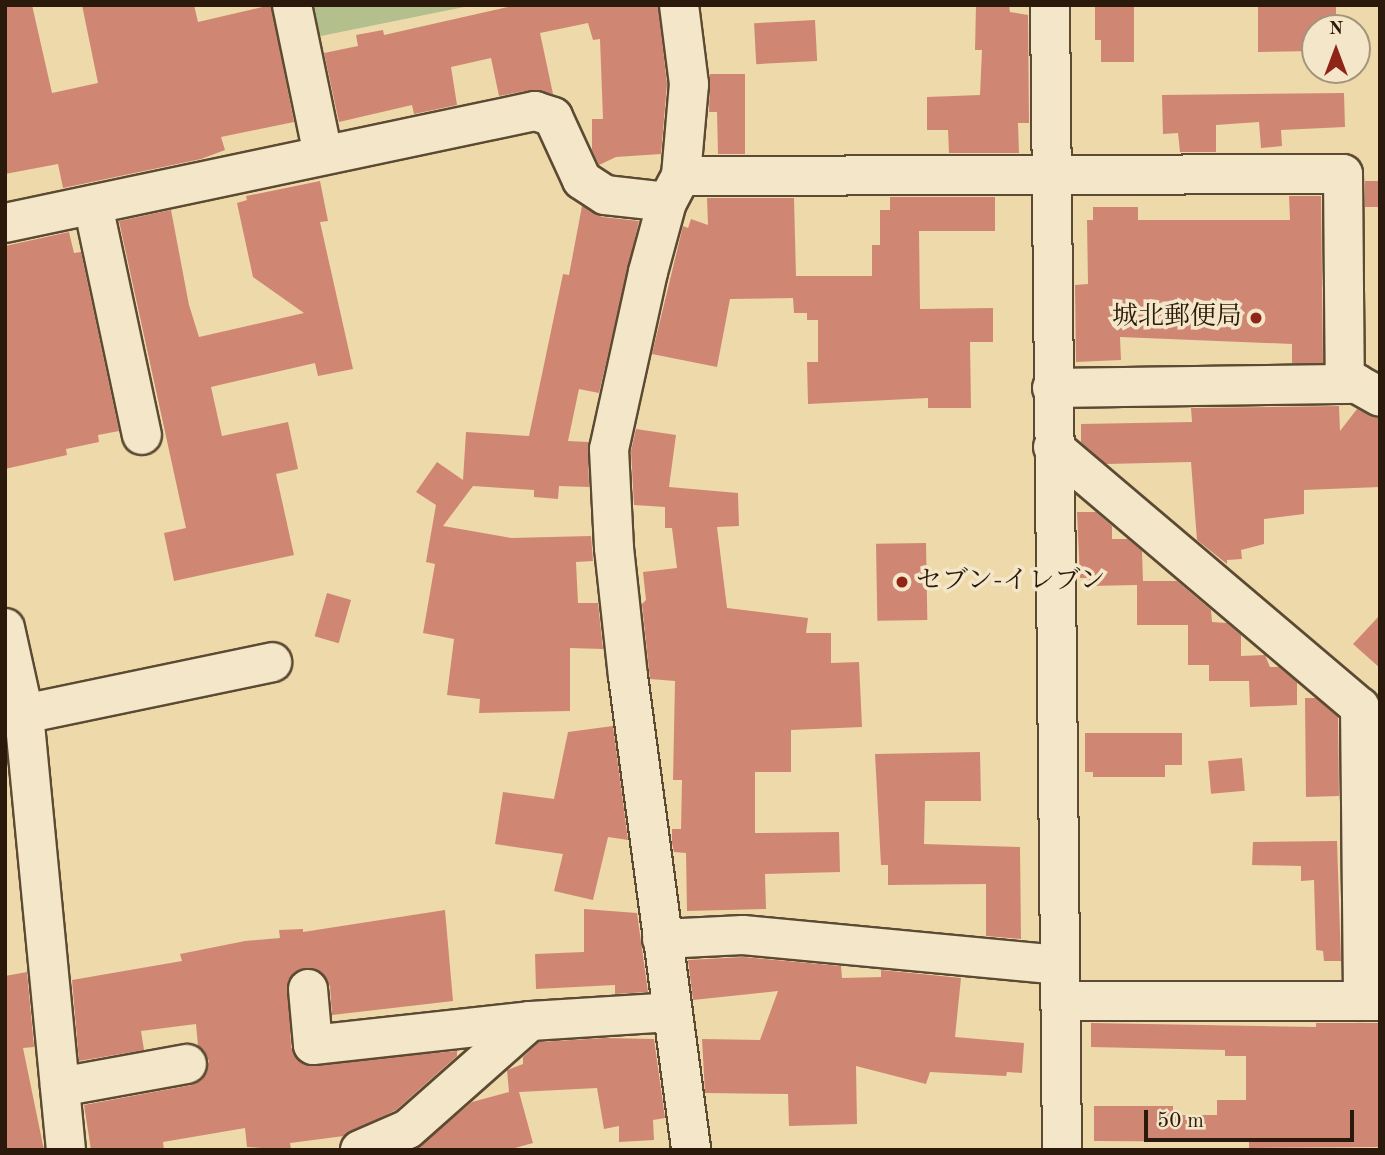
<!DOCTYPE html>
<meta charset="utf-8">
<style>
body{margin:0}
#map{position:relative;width:1385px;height:1155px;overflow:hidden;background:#eed9aa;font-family:"Old Standard TT","Noto Serif JP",serif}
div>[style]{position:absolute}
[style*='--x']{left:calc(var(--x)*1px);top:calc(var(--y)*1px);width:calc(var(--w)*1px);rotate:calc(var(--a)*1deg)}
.green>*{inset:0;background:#b3c08d}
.building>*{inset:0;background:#cf8773;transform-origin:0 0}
.roads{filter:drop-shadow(2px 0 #5c4a33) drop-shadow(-2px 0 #5c4a33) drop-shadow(0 2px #5c4a33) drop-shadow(0 -2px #5c4a33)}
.minor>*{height:38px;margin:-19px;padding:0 19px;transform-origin:19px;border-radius:19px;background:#f4e6c8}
.dots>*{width:19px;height:19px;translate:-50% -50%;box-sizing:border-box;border:4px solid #f4e6c8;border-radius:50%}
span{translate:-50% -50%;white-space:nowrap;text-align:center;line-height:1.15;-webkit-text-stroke:7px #f4e6c8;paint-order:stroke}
.poi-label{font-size:26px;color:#2b1a0b}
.right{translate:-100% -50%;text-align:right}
.left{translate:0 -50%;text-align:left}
.frame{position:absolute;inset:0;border:7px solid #2b1a0b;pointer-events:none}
.north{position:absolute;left:1301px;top:14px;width:70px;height:70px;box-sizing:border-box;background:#f4e6c8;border:2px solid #a4947c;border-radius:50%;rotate:0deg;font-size:19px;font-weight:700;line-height:28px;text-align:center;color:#2b1a0b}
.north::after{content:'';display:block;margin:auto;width:24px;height:32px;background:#8f2418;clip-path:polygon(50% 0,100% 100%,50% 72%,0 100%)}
.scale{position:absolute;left:1144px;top:1110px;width:210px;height:32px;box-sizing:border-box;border:4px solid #2b1a0b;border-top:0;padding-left:9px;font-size:21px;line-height:24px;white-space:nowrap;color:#2b1a0b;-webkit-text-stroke:5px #f4e6c8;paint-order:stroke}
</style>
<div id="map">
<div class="green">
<div style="clip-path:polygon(299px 5px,474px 5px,306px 39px)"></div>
</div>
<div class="building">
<div style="clip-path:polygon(5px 5px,32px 5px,52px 93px,98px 83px,82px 5px,194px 5px,198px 22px,271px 5px,294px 122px,221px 137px,225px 150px,201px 159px,63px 188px,58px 164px,5px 174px)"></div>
<div style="clip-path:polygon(517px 5px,658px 5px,667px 84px,661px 154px,616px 157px,599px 165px,592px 150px,592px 119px,603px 119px,600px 39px,593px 40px,588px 23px,540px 33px,553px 94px,531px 90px,499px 96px,491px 58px,451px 67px,457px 105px,414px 114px,412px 105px,339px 122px,324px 53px,358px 46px,356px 35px,383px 30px,384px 35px)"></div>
<div style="clip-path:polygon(976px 5px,1009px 5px,1010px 12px,1028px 15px,1029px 123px,1018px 123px,1019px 153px,949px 153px,948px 130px,927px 130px,927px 97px,980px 95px,982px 50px,975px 50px)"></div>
<div style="clip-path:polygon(1095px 5px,1134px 5px,1134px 62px,1101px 62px,1101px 40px,1095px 40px)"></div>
<div style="clip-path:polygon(1258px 5px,1336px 5px,1336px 28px,1315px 28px,1315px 51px,1258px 52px)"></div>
<div style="left:815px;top:20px;width:41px;height:61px;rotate:87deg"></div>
<div style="clip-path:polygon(710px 74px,745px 74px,745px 154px,718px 154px,717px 112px,709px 112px)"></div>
<div style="clip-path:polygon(1344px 93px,1345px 127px,1281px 130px,1282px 146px,1261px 148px,1259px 122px,1216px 125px,1216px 152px,1180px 152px,1178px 133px,1163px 134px,1162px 95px)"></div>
<div style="clip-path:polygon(320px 181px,328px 221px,320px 222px,353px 369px,318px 376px,315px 363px,211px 387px,222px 436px,288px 422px,298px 469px,276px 474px,294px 555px,174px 581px,164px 533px,186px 528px,119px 221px,171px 210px,189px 305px,199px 337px,304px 313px,253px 277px,237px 203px,247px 200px,246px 196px)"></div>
<div style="left:1380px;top:181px;width:26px;height:15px;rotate:90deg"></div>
<div style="clip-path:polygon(1289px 196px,1321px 196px,1323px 363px,1292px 363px,1292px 344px,1120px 337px,1121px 360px,1076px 362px,1075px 285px,1088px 284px,1087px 220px,1093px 220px,1093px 207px,1138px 207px,1138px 220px,1290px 220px)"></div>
<div style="clip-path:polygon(890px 197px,995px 197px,995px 231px,919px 231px,920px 309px,993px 308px,993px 342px,970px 342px,971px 408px,928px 408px,928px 398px,808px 404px,807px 362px,818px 362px,818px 320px,807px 320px,807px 313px,794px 313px,793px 298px,730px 299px,717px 367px,652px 354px,683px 226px,688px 228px,691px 219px,708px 225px,707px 198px,794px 198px,796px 276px,872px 276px,872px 245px,880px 245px,880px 210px,890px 210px)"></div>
<div style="clip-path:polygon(582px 206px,602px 217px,639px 221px,599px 393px,579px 389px,568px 441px,588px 442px,589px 487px,559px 486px,558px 499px,534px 497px,534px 490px,473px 486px,443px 526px,511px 538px,591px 536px,593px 561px,576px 562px,578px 603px,598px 603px,603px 649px,570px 648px,570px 711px,479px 713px,480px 699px,447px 695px,454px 639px,423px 633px,435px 564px,426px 562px,436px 505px,416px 492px,437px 462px,463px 480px,466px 432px,529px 436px,563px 274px,569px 275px)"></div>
<div style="clip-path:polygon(69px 232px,74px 253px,81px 252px,119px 431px,98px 435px,99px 442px,66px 449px,67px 455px,5px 469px,5px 246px)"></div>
<div style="clip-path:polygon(1339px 406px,1340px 431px,1357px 409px,1380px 419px,1380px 487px,1304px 490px,1304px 514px,1264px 519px,1264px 544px,1241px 550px,1242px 559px,1227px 560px,1227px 564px,1197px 540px,1191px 462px,1106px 464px,1081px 442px,1081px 424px,1192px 422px,1191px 408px)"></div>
<div style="clip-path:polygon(636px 429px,676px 435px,669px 487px,738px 493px,739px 526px,717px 527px,727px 608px,808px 618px,806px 633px,831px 633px,831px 663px,859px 662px,862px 727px,791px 730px,791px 772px,755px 772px,755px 833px,839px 832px,840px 872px,765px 874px,766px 909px,687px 911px,686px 853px,674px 852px,672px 843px,672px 829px,681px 829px,682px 780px,673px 780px,675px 681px,650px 679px,642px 604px,646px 600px,643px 572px,677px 568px,672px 528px,665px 528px,665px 507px,634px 505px,631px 451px)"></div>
<div style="clip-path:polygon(1077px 512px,1096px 512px,1112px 526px,1112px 539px,1128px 539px,1142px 551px,1143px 581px,1177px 581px,1211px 610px,1212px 622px,1227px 623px,1241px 635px,1241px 656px,1265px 655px,1270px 667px,1279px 667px,1297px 682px,1297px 705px,1250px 707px,1249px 681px,1209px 681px,1209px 665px,1188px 665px,1188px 625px,1137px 625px,1137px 585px,1089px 586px,1089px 578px,1080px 578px)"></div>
<div style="left:926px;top:543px;width:77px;height:50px;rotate:89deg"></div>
<div style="left:327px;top:593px;width:25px;height:45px;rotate:16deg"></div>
<div style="clip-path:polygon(1380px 615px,1380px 668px,1353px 644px)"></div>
<div style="clip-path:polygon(1305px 698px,1316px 698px,1338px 717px,1339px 796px,1306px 797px)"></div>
<div style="clip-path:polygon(613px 726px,628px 840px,608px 837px,593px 900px,554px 891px,563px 854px,495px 844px,503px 792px,554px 799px,568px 732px)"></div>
<div style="clip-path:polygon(1085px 733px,1182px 733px,1182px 765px,1165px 765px,1165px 777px,1093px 777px,1093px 772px,1085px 772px)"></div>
<div style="clip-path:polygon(980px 752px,981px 801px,925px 801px,924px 844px,1020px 847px,1021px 939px,986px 936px,986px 884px,888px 885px,888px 865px,881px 865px,875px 754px)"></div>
<div style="left:1242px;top:758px;width:33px;height:34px;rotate:85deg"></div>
<div style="clip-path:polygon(1337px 841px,1341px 961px,1324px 961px,1323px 951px,1316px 950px,1314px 880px,1301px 881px,1301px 866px,1252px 865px,1253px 842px)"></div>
<div style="clip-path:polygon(584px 909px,637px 913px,648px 992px,615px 994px,615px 985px,536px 989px,535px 954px,584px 952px)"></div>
<div style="clip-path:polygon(445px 910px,453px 1001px,332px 1015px,330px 986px,318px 970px,296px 971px,288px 980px,291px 1047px,305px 1065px,457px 1051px,457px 1056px,396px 1110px,344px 1136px,290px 1143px,291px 1150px,247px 1147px,245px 1128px,163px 1142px,164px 1150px,91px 1150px,84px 1105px,192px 1085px,202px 1080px,209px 1061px,198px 1046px,196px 1024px,141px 1031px,144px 1050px,79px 1061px,72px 980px,182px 961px,180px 954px,245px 941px,280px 938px,279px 930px,303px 929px,303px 932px)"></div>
<div style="clip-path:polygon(743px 957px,841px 966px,842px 978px,881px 977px,881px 970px,961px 978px,955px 1037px,1024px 1043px,1022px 1073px,1007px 1072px,1006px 1076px,930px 1072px,926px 1084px,856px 1066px,857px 1124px,789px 1126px,788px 1094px,705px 1093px,702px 1039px,760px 1040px,778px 991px,693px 1000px,688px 960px)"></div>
<div style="clip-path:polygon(27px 972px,34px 1047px,23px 1048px,44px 1150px,5px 1150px,5px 976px)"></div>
<div style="clip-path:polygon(1091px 1023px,1316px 1027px,1316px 1023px,1380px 1023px,1380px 1147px,1249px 1148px,1249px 1142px,1094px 1141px,1094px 1106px,1173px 1106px,1173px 1115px,1217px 1115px,1217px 1100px,1246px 1100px,1246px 1056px,1225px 1056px,1225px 1050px,1091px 1047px)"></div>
<div style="clip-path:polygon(605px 1038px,654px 1039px,665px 1118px,653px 1120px,654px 1140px,619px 1142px,619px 1126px,604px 1129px,597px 1088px,519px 1092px,533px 1143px,508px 1150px,415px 1150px,472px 1102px,509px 1092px,507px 1070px,523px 1064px,523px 1057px,539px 1042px)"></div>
</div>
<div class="roads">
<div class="minor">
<div style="--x:292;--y:5;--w:153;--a:78.3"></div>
<div style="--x:679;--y:5;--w:80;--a:82.8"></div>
<div style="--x:689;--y:84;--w:92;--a:95"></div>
<div style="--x:681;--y:176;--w:30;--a:118"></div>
<div style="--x:667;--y:202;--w:73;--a:105.2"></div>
<div style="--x:648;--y:272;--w:181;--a:102.4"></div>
<div style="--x:609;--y:449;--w:99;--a:87.1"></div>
<div style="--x:614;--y:548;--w:129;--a:83.8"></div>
<div style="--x:628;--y:676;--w:478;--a:82.4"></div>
<div style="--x:1050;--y:5;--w:1145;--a:89.4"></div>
<div style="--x:681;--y:176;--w:662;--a:-0.17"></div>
<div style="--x:1343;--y:174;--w:210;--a:89.5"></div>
<div style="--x:93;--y:205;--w:235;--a:78"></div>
<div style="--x:5;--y:223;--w:542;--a:-11.93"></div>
<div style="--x:535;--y:111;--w:19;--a:18"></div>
<div style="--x:553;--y:117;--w:69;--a:65.3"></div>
<div style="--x:582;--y:180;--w:27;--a:33"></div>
<div style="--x:605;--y:195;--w:62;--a:6.4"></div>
<div style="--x:1052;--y:388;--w:305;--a:-0.8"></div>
<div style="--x:1357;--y:384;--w:26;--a:29"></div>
<div style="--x:1053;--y:447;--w:402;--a:40.3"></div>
<div style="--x:1360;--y:707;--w:294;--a:89.4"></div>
<div style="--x:5;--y:628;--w:88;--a:77.5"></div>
<div style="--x:24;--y:714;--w:438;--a:84.5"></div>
<div style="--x:5;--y:718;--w:273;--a:-11.8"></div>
<div style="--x:662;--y:939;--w:81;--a:-2.8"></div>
<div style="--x:743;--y:935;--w:317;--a:5.4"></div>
<div style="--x:308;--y:989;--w:56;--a:84.9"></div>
<div style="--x:313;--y:1045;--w:218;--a:-6.3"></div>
<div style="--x:1060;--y:1001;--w:320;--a:0"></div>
<div style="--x:60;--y:1087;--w:129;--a:-10.3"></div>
<div style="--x:360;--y:1150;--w:52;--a:-23.6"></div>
<div style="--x:408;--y:1129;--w:163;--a:-41.5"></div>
<div style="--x:530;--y:1021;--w:142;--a:-3.6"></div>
</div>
</div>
<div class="dots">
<div style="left:1256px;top:318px;background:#8f2418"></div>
<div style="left:902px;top:582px;background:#8f2418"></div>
</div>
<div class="poi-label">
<span class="right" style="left:1242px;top:318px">城北郵便局</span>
<span class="left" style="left:916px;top:582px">セブン-イレブン</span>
</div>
<div class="frame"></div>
<div class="north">N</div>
<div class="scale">50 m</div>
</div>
